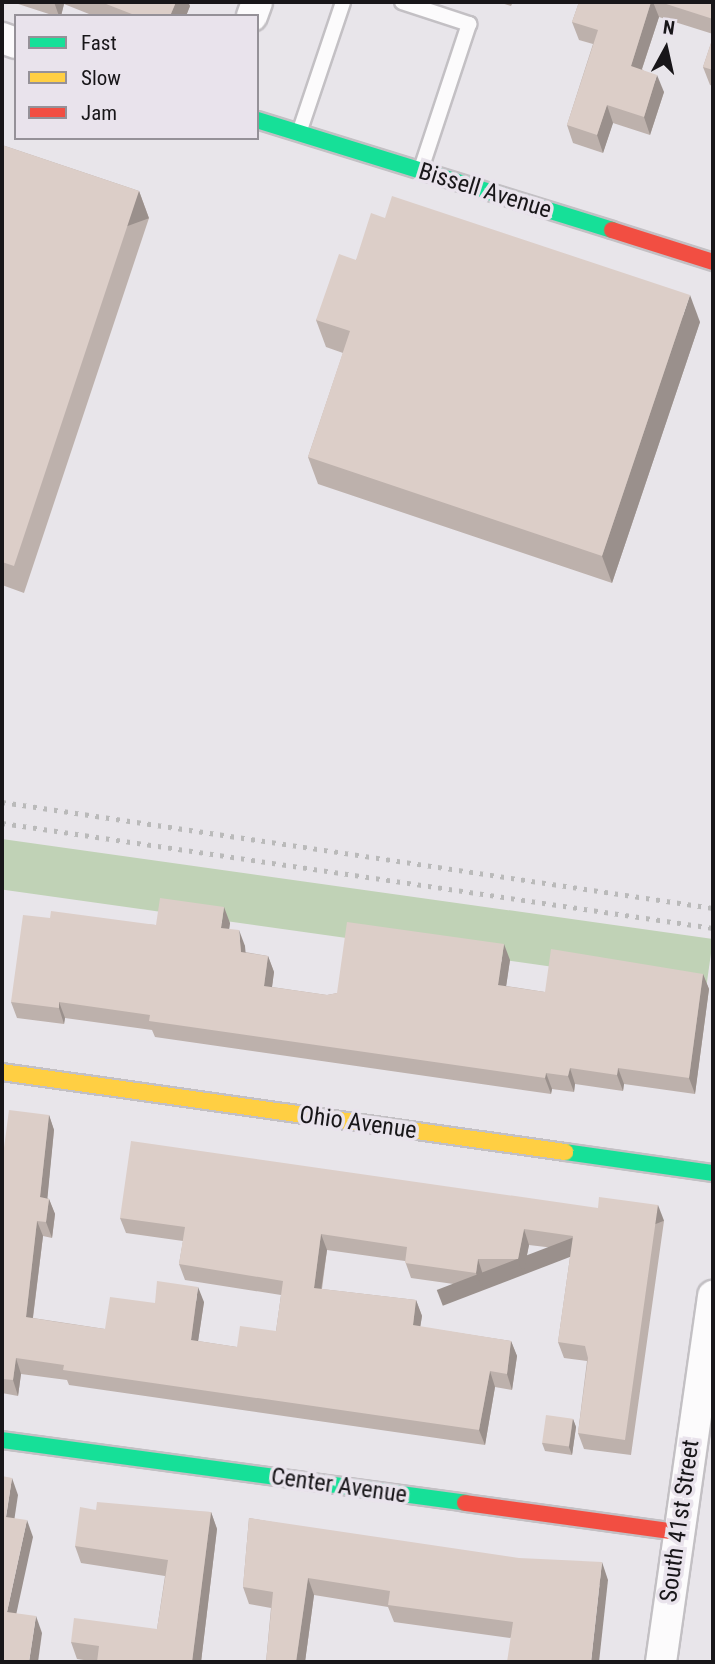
<!DOCTYPE html>
<style>
body{margin:0}
#map{position:relative;width:715px;height:1664px;overflow:hidden;background:#e8e5ea;font-family:"Roboto Condensed",sans-serif}
div>[style]{position:absolute}
[style*='--x']{left:calc(var(--x)*1px);top:calc(var(--y)*1px);width:calc(var(--w)*1px);rotate:calc(var(--a)*1deg)}
.green>*{inset:0;background:#c0d2b6;transform-origin:0 0}
.roads{filter:drop-shadow(2px 0 #c3c0c4) drop-shadow(-2px 0 #c3c0c4) drop-shadow(0 2px #c3c0c4) drop-shadow(0 -2px #c3c0c4)}
.lane>*{height:14px;margin:-7px;padding:0 7px;transform-origin:7px;border-radius:7px;background:#fcfbfc}
.street>*{height:30px;margin:-15px;padding:0 15px;transform-origin:15px;border-radius:15px;background:#fcfbfc}
.fast>*{height:16px;margin:-8px;padding:0 8px;transform-origin:8px;border-radius:8px;background:#16e098}
.slow>*{height:16px;margin:-8px;padding:0 8px;transform-origin:8px;border-radius:8px;background:#ffcf43}
.jam>*{height:16px;margin:-8px;padding:0 8px;transform-origin:8px;border-radius:8px;background:#f24e42}
.rail>*{height:5px;margin-top:-2.5px;transform-origin:0;background:repeating-linear-gradient(90deg,#bababa 0 3.5px,transparent 0 10.5px)}
.wall>*{inset:0;background:#bdb1ac}
.shaded-wall>*{inset:0;background:#9a908c;transform-origin:0 0}
.building>*{inset:0;background:#dccec8;transform-origin:0 0}
span{translate:-50% -50%;white-space:nowrap;text-align:center;line-height:1.15;-webkit-text-stroke:7px #e9e3ec;paint-order:stroke}
.street-label{font-size:24px;color:#181619}
.frame{position:absolute;inset:0;border:4px solid #181619;pointer-events:none}
.legend{position:absolute;left:14px;top:14px;width:245px;height:126px;box-sizing:border-box;background:#e9e3ec;border:2px solid #959198;margin:0;padding:9px 12px;list-style:none;font-size:21px;color:#181619}
.legend li{display:flex;align-items:center;gap:14px;height:35px}
.legend b{width:35px;border:2px solid #959198}
.north{position:absolute;left:631px;top:14px;width:70px;height:70px;-webkit-text-stroke:5px #e9e3ec;paint-order:stroke;rotate:8deg;font-size:19px;font-weight:700;line-height:28px;text-align:center;color:#181619}
.north::after{content:'';display:block;margin:auto;width:24px;height:32px;background:#181619;clip-path:polygon(50% 0,100% 100%,50% 72%,0 100%)}
</style>
<div id="map">
<div class="green">
<div style="left:2px;top:839px;width:718px;height:50px;rotate:8deg"></div>
</div>
<div class="roads">
<div class="lane">
<div style="--x:402;--y:2;--w:71;--a:18.2"></div>
<div style="--x:469;--y:24;--w:153;--a:108.3"></div>
<div style="--x:299;--y:133;--w:138;--a:-71.4"></div>
</div>
<div class="street">
<div style="--x:252;--y:16;--w:15;--a:-70"></div>
<div style="--x:2;--y:38;--w:15;--a:20"></div>
<div style="--x:661;--y:1662;--w:370;--a:-81.9"></div>
</div>
<div class="fast">
<div style="--x:257;--y:120;--w:372;--a:17.2"></div>
<div style="--x:565;--y:1152;--w:149;--a:8.1"></div>
<div style="--x:2;--y:1440;--w:467;--a:7.7"></div>
</div>
<div class="slow">
<div style="--x:2;--y:1072;--w:569;--a:8.09"></div>
</div>
<div class="jam">
<div style="--x:612;--y:230;--w:106;--a:17.6"></div>
<div style="--x:465;--y:1503;--w:214;--a:7.8"></div>
</div>
</div>
<div class="rail">
<div style="--x:2;--y:802;--w:719;--a:8.48"></div>
<div style="--x:2;--y:823;--w:719;--a:8.4"></div>
</div>
<div class="wall">
<div style="clip-path:polygon(12px 2px,188px 2px,190px 6px,186px 16px,94px 16px,64px 4px,61px 16px,55px 16px)"></div>
<div style="clip-path:polygon(498px 2px,513px 2px,511px 6px)"></div>
<div style="clip-path:polygon(579px 2px,713px 2px,713px 34px,659px 17px,642px 69px,664px 92px,650px 135px,613px 123px,603px 153px,573px 143px,567px 125px,593px 44px,579px 40px,572px 22px)"></div>
<div style="clip-path:polygon(713px 37px,713px 86px,710px 85px,703px 67px)"></div>
<div style="clip-path:polygon(2px 145px,139px 191px,149px 218px,24px 593px,2px 585px)"></div>
<div style="clip-path:polygon(385px 218px,700px 322px,612px 583px,318px 484px,308px 457px,343px 353px,326px 347px,316px 320px,356px 260px)"></div>
<div style="clip-path:polygon(50px 918px,156px 925px,230px 923px,229px 929px,245px 946px,245px 952px,268px 956px,274px 972px,272px 987px,327px 995px,510px 960px,506px 986px,545px 992px,703px 974px,709px 989px,695px 1094px,624px 1084px,623px 1091px,575px 1084px,574px 1092px,552px 1089px,551px 1094px,155px 1037px,152px 1030px,65px 1018px,64px 1024px,17px 1018px,11px 1002px)"></div>
<div style="clip-path:polygon(49px 1115px,54px 1130px,47px 1198px,49px 1199px,55px 1214px,52px 1238px,43px 1236px,33px 1318px,105px 1329px,155px 1303px,204px 1302px,198px 1341px,237px 1347px,276px 1331px,281px 1295px,185px 1280px,179px 1264px,183px 1241px,126px 1233px,120px 1218px,664px 1221px,631px 1455px,584px 1449px,578px 1433px,587px 1361px,564px 1358px,558px 1342px,571px 1250px,529px 1245px,523px 1275px,483px 1275px,482px 1288px,411px 1278px,405px 1261px,327px 1250px,322px 1289px,416px 1300px,422px 1316px,420px 1327px,511px 1341px,517px 1356px,512px 1390px,495px 1387px,485px 1445px,69px 1385px,67px 1380px,21px 1374px,18px 1396px,2px 1393px,2px 1163px)"></div>
<div style="clip-path:polygon(573px 1419px,576px 1427px,572px 1455px,545px 1451px,542px 1443px)"></div>
<div style="clip-path:polygon(96px 1510px,211px 1512px,217px 1529px,201px 1662px,97px 1662px,77px 1659px,71px 1642px,157px 1629px,165px 1576px,81px 1563px,75px 1546px)"></div>
<div style="clip-path:polygon(249px 1518px,608px 1580px,510px 1638px,394px 1622px,388px 1607px,314px 1595px,305px 1662px,266px 1662px,271px 1608px,249px 1604px,243px 1587px)"></div>
</div>
<div class="shaded-wall">
<div style="clip-path:polygon(54px 2px,64px 2px,64px 4px,61px 16px,59px 16px)"></div>
<div style="clip-path:polygon(176px 2px,188px 2px,190px 6px,186px 16px,170px 16px)"></div>
<div style="clip-path:polygon(651px 2px,653px 2px,659px 17px,637px 84px,631px 66px)"></div>
<div style="clip-path:polygon(657px 75px,664px 92px,650px 135px,644px 117px)"></div>
<div style="clip-path:polygon(607px 105px,613px 123px,603px 153px,597px 135px)"></div>
<div style="left:139px;top:191px;width:29px;height:395px;rotate:70deg"></div>
<div style="clip-path:polygon(690px 295px,700px 322px,612px 583px,602px 556px)"></div>
<div style="clip-path:polygon(224px 907px,230px 923px,227px 944px,221px 928px)"></div>
<div style="clip-path:polygon(239px 930px,245px 946px,247px 968px,241px 952px)"></div>
<div style="clip-path:polygon(504px 944px,510px 960px,504px 1001px,498px 985px)"></div>
<div style="clip-path:polygon(268px 956px,274px 972px,270px 1002px,264px 986px)"></div>
<div style="clip-path:polygon(703px 974px,709px 989px,695px 1094px,689px 1078px)"></div>
<div style="clip-path:polygon(59px 1002px,65px 1018px,64px 1024px,59px 1008px)"></div>
<div style="clip-path:polygon(570px 1068px,575px 1084px,574px 1092px,568px 1076px)"></div>
<div style="clip-path:polygon(618px 1068px,624px 1084px,623px 1091px,617px 1075px)"></div>
<div style="clip-path:polygon(546px 1073px,552px 1089px,551px 1094px,545px 1078px)"></div>
<div style="clip-path:polygon(49px 1115px,54px 1130px,46px 1213px,40px 1197px)"></div>
<div style="clip-path:polygon(49px 1199px,55px 1214px,52px 1238px,46px 1222px)"></div>
<div style="left:658px;top:1205px;width:17px;height:237px;rotate:69deg"></div>
<div style="clip-path:polygon(37px 1221px,43px 1236px,31px 1332px,26px 1317px)"></div>
<div style="clip-path:polygon(524px 1229px,529px 1245px,523px 1275px,518px 1259px)"></div>
<div style="clip-path:polygon(321px 1234px,327px 1250px,319px 1304px,314px 1288px)"></div>
<div style="clip-path:polygon(478px 1259px,483px 1275px,482px 1288px,476px 1273px)"></div>
<div style="clip-path:polygon(198px 1287px,204px 1302px,196px 1355px,191px 1340px)"></div>
<div style="clip-path:polygon(416px 1300px,422px 1316px,418px 1341px,413px 1325px)"></div>
<div style="clip-path:polygon(511px 1341px,517px 1356px,512px 1390px,507px 1374px)"></div>
<div style="clip-path:polygon(16px 1358px,21px 1374px,18px 1396px,13px 1380px)"></div>
<div style="clip-path:polygon(490px 1371px,495px 1387px,485px 1445px,479px 1430px)"></div>
<div style="clip-path:polygon(573px 1419px,576px 1427px,572px 1455px,569px 1447px)"></div>
<div style="clip-path:polygon(12px 1478px,18px 1495px,12px 1535px,6px 1517px)"></div>
<div style="clip-path:polygon(211px 1512px,217px 1529px,201px 1662px,192px 1662px)"></div>
<div style="clip-path:polygon(27px 1520px,33px 1537px,13px 1629px,7px 1612px)"></div>
<div style="clip-path:polygon(602px 1562px,608px 1580px,599px 1662px,591px 1662px)"></div>
<div style="clip-path:polygon(308px 1578px,314px 1595px,305px 1662px,296px 1662px)"></div>
<div style="clip-path:polygon(36px 1616px,42px 1633px,38px 1662px,29px 1662px)"></div>
</div>
<div class="building">
<div style="clip-path:polygon(101px 2px,176px 2px,170px 16px,137px 16px)"></div>
<div style="clip-path:polygon(579px 2px,651px 2px,631px 66px,657px 75px,644px 117px,607px 105px,597px 135px,567px 125px,598px 30px,572px 22px)"></div>
<div style="clip-path:polygon(660px 2px,713px 2px,713px 19px)"></div>
<div style="clip-path:polygon(713px 37px,713px 70px,703px 67px)"></div>
<div style="clip-path:polygon(2px 145px,139px 191px,14px 566px,2px 562px)"></div>
<div style="clip-path:polygon(392px 196px,690px 295px,602px 556px,308px 457px,350px 331px,316px 320px,339px 254px,356px 260px,371px 213px,385px 218px)"></div>
<div style="clip-path:polygon(160px 898px,224px 907px,221px 928px,239px 930px,241px 952px,268px 956px,264px 986px,327px 995px,337px 993px,347px 922px,504px 944px,498px 985px,545px 992px,551px 949px,703px 974px,689px 1078px,618px 1068px,617px 1075px,570px 1068px,568px 1076px,546px 1073px,545px 1078px,149px 1021px,150px 1015px,59px 1002px,59px 1008px,11px 1002px,23px 915px,50px 918px,51px 911px,156px 925px)"></div>
<div style="clip-path:polygon(9px 1110px,49px 1115px,40px 1197px,49px 1199px,46px 1222px,37px 1221px,26px 1317px,57px 1322px,105px 1329px,110px 1297px,155px 1303px,157px 1281px,198px 1287px,191px 1340px,237px 1347px,240px 1326px,276px 1331px,283px 1281px,179px 1264px,185px 1227px,120px 1218px,131px 1141px,598px 1208px,599px 1197px,658px 1205px,625px 1440px,578px 1433px,588px 1358px,585px 1346px,558px 1342px,573px 1236px,524px 1229px,518px 1259px,478px 1259px,476px 1273px,405px 1263px,407px 1247px,321px 1234px,314px 1288px,416px 1300px,413px 1325px,511px 1341px,507px 1374px,490px 1371px,479px 1430px,63px 1370px,64px 1365px,16px 1358px,13px 1380px,2px 1379px,2px 1163px)"></div>
<div style="left:546px;top:1415px;width:27px;height:28px;rotate:8deg"></div>
<div style="clip-path:polygon(2px 1476px,12px 1478px,6px 1517px,27px 1520px,7px 1612px,36px 1616px,29px 1662px,2px 1662px)"></div>
<div style="clip-path:polygon(97px 1502px,211px 1512px,192px 1662px,97px 1662px,99px 1646px,71px 1642px,74px 1618px,157px 1629px,168px 1560px,75px 1546px,80px 1507px,96px 1510px)"></div>
<div style="clip-path:polygon(249px 1518px,519px 1558px,602px 1562px,591px 1662px,507px 1662px,513px 1622px,388px 1605px,390px 1591px,308px 1578px,296px 1662px,266px 1662px,273px 1592px,243px 1587px)"></div>
</div>
<div class="street-label">
<span style="left:485px;top:191px;rotate:17deg">Bissell Avenue</span>
<span style="left:358px;top:1123px;rotate:8deg">Ohio Avenue</span>
<span style="left:339px;top:1486px;rotate:8deg">Center Avenue</span>
<span style="left:680px;top:1521px;rotate:-82deg">South 41st Street</span>
</div>
<div class="frame"></div>
<ul class="legend">
<li><b style="height:9px;background:#16e098"></b>Fast</li>
<li><b style="height:9px;background:#ffcf43"></b>Slow</li>
<li><b style="height:9px;background:#f24e42"></b>Jam</li>
</ul>
<div class="north">N</div>
</div>
